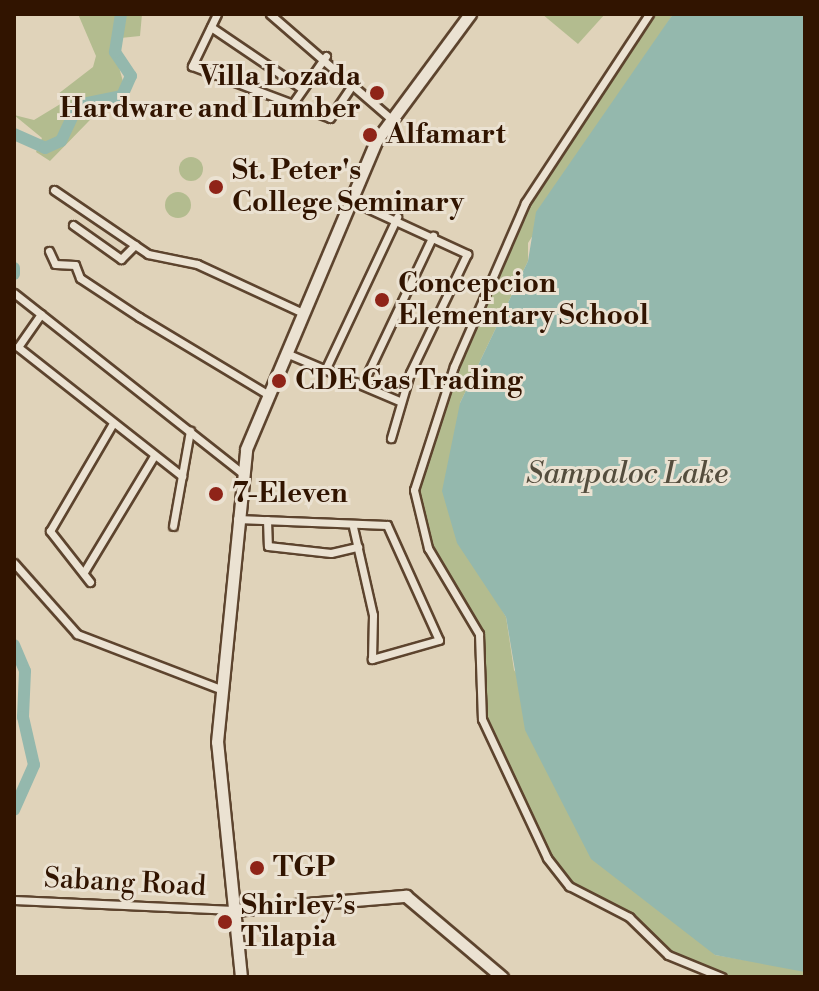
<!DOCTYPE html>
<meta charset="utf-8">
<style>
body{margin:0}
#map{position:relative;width:819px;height:991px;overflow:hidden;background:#e0d3ba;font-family:"Libre Bodoni",serif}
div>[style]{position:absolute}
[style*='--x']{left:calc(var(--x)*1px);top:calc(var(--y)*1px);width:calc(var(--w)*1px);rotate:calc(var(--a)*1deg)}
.green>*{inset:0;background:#b3bc8f}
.round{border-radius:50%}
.water>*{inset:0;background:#94b8ad}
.river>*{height:12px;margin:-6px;padding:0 6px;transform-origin:6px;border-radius:6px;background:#94b8ad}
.roads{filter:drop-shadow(2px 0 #5d442e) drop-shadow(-2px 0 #5d442e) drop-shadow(0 2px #5d442e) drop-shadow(0 -2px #5d442e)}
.street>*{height:7px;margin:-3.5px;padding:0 3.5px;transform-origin:3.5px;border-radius:3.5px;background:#ebe2d2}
.secondary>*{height:11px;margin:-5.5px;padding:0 5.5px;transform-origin:5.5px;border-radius:5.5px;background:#ebe2d2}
.dots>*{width:22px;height:22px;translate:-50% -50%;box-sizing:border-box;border:4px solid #ebe2d2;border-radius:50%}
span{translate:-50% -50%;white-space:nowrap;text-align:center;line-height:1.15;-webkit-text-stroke:6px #ebe2d2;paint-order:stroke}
.poi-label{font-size:28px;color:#311400;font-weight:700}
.right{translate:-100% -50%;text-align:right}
.left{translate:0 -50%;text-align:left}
.street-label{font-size:28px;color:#311400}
.water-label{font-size:30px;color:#544d3d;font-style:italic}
.frame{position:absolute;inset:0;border:16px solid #311400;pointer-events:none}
</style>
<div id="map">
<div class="green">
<div style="clip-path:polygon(78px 14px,142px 14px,140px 36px,111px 39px,124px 85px,50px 161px,36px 152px,42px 138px,14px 115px,34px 120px,62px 103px,58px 94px,93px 67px,96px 56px)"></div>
<div style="clip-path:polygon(542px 14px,605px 14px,578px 44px)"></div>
<div style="clip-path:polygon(649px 14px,673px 14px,528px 243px,528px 261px,460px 403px,484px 579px,506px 617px,514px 670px,715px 955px,803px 970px,805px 977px,722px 977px,668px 955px,629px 917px,569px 886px,497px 760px,482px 719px,479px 634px,428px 548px,414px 490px,454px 366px,525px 203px)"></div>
<div class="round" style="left:179px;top:157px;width:24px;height:24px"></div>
<div class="round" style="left:165px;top:192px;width:26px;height:26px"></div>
</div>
<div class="water">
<div style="clip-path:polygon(673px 14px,805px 14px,805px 972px,715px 955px,591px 859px,525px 730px,506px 617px,457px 543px,442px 491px,460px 403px,528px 261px,536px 212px)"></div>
</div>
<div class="river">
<div style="--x:14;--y:134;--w:34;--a:24"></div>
<div style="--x:45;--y:148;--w:17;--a:-24"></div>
<div style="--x:61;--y:141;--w:40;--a:-65"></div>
<div style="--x:78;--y:105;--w:45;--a:-11.6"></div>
<div style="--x:122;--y:96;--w:22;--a:-66"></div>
<div style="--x:131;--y:76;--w:29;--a:-124"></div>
<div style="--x:115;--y:52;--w:38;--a:-81"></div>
<div style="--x:14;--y:268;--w:6;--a:90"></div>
<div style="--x:14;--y:645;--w:28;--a:67"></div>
<div style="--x:25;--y:671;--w:46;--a:92.5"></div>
<div style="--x:23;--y:717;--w:49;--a:77.1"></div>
<div style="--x:34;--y:765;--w:49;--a:114"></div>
</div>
<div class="roads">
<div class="street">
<div style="--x:217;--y:14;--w:58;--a:115.7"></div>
<div style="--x:192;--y:66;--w:147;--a:20.6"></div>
<div style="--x:330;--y:118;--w:34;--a:-56"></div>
<div style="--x:270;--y:14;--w:159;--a:40.9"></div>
<div style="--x:649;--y:14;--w:226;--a:123.3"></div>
<div style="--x:525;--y:203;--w:178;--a:113.5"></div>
<div style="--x:454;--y:366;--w:130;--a:107.9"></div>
<div style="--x:414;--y:490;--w:60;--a:76.4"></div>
<div style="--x:428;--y:548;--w:100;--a:59.3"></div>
<div style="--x:479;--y:634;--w:85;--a:88"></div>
<div style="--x:482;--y:719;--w:153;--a:64.9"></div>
<div style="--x:547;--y:858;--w:36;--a:52"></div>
<div style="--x:569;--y:886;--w:68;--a:27.3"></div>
<div style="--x:629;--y:917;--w:54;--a:44.3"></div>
<div style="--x:668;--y:955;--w:58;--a:22.2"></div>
<div style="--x:211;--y:27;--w:109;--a:34.1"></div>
<div style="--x:291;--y:106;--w:61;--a:-55"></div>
<div style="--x:54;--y:190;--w:114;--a:34.2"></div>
<div style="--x:148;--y:254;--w:50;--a:11.5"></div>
<div style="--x:197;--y:264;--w:117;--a:24.8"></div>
<div style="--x:352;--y:201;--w:127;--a:24.7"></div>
<div style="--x:467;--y:254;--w:132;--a:115.6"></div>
<div style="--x:410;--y:373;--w:68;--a:106.3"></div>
<div style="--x:73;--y:225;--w:59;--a:35.3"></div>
<div style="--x:121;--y:259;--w:20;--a:-45"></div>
<div style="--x:49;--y:251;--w:14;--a:65"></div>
<div style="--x:55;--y:264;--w:20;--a:3"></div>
<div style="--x:75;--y:265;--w:14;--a:69"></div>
<div style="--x:80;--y:278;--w:71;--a:33.5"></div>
<div style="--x:139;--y:317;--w:146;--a:31"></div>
<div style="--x:14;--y:293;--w:289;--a:38.3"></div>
<div style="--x:41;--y:314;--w:40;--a:124.9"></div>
<div style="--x:18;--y:347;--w:209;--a:38.2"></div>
<div style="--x:286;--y:353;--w:123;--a:23"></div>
<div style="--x:327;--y:366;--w:165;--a:-64.8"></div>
<div style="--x:364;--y:381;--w:161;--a:-64.6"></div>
<div style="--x:237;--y:519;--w:150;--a:2.3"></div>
<div style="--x:387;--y:525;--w:126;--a:65.7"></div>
<div style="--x:439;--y:640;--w:70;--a:164.2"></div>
<div style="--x:372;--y:659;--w:44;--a:-88.7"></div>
<div style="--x:373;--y:615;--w:90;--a:-102.8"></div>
<div style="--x:267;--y:520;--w:26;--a:88"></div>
<div style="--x:268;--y:546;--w:63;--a:6.3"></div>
<div style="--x:331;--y:553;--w:28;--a:-13"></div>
<div style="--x:173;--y:526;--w:97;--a:-79.9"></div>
<div style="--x:14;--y:563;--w:95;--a:48.4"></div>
<div style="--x:77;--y:634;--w:151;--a:21"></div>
<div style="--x:84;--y:572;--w:135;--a:-58.9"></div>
<div style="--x:90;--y:582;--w:65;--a:-128.1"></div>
<div style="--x:50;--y:531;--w:125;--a:-59.7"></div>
<div style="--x:14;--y:900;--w:220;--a:2.6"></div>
</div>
<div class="secondary">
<div style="--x:234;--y:910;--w:173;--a:-4.7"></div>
<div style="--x:406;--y:896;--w:126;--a:40.2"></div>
<div style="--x:241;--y:977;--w:236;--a:-95.8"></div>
<div style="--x:217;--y:742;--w:294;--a:-84.3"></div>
<div style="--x:246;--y:449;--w:334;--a:-67.1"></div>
<div style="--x:376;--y:141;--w:158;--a:-53.5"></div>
</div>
</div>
<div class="dots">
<div style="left:377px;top:93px;background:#8f2418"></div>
<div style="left:370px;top:135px;background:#8f2418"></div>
<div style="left:216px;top:187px;background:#8f2418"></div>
<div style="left:382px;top:300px;background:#8f2418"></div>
<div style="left:279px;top:381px;background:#8f2418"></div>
<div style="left:216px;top:494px;background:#8f2418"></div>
<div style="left:257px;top:868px;background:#8f2418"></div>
<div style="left:225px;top:922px;background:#8f2418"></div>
</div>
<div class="poi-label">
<span class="right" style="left:361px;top:93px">Villa Lozada<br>Hardware and Lumber</span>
<span class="left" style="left:386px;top:135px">Alfamart</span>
<span class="left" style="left:232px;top:187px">St. Peter's<br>College Seminary</span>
<span class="left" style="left:398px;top:300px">Concepcion<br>Elementary School</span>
<span class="left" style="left:295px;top:381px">CDE Gas Trading</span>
<span class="left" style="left:232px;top:494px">7-Eleven</span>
<span class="left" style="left:273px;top:868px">TGP</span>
<span class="left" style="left:241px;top:922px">Shirley’s<br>Tilapia</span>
</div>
<div class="street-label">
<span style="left:125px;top:883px;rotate:3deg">Sabang Road</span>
</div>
<div class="water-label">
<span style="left:627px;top:474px">Sampaloc Lake</span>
</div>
<div class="frame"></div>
</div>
